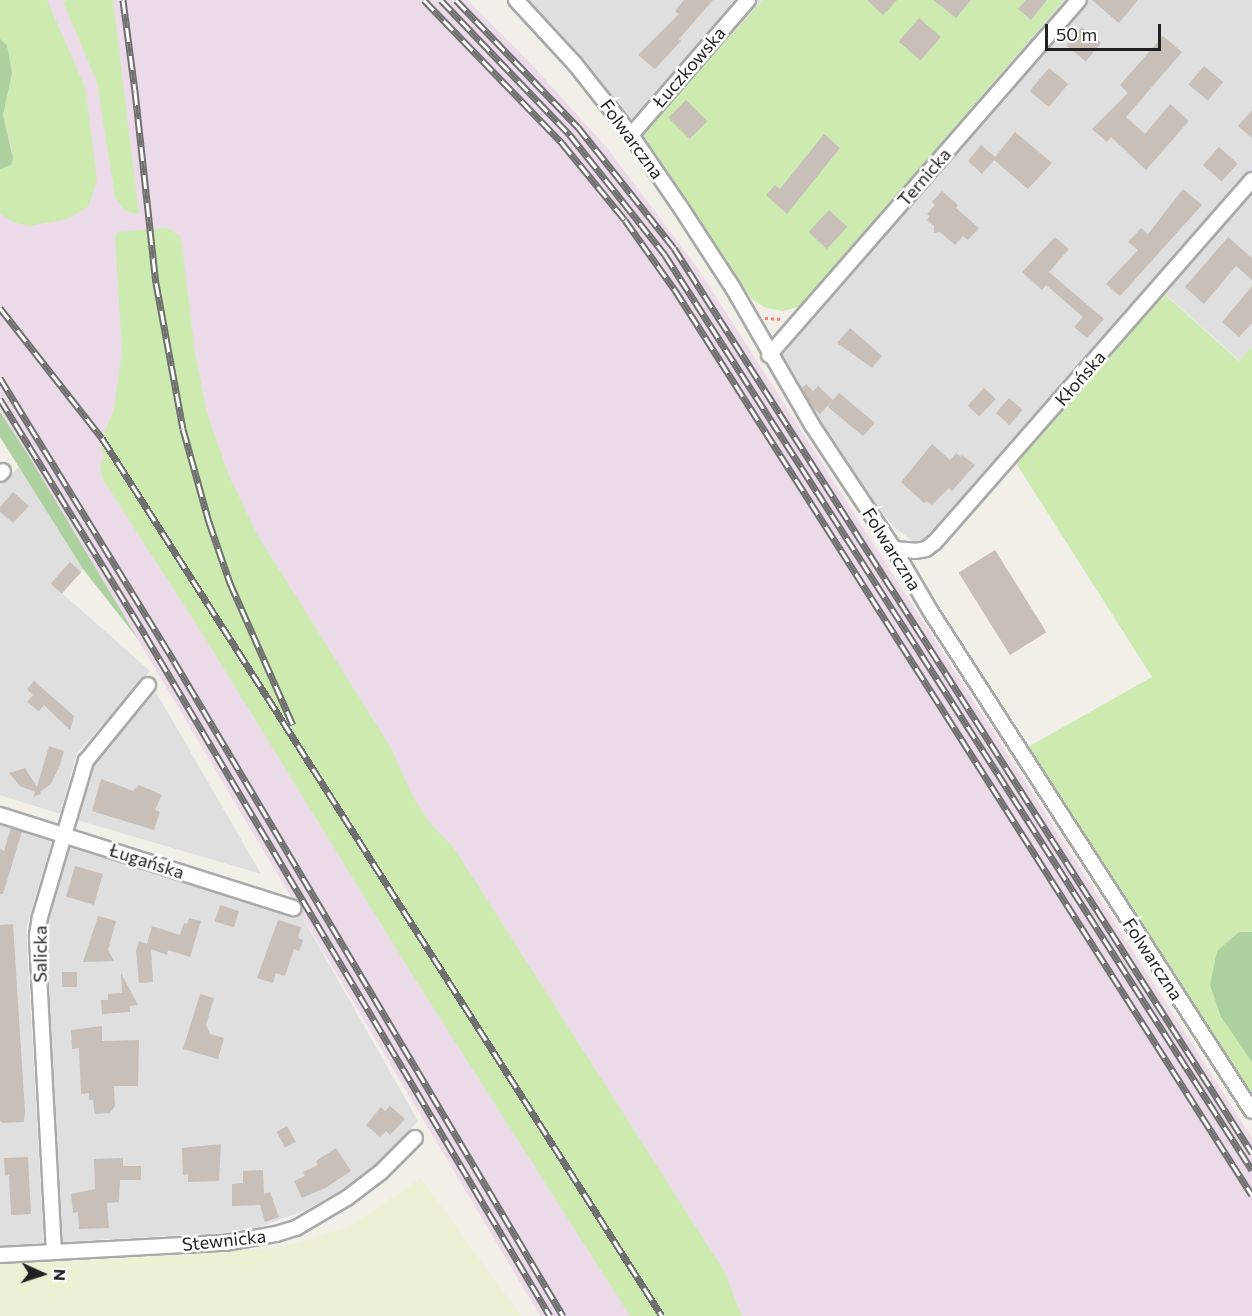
<!DOCTYPE html>
<meta charset="utf-8">
<style>
body{margin:0}
#map{position:relative;width:1252px;height:1316px;overflow:hidden;background:#f2efe9;font-family:Commissioner,sans-serif}
div>[style]{position:absolute}
[style*='--x']{left:calc(var(--x)*1px);top:calc(var(--y)*1px);width:calc(var(--w)*1px);rotate:calc(var(--a)*1deg)}
.residential>*{inset:0;background:#e0dfdf}
.industrial>*{inset:0;background:#ebdbe8}
.farmland>*{inset:0;background:#eef0d5}
.grass>*{inset:0;background:#cdebb0}
.forest>*{inset:0;background:#add19e}
.plaza>*{inset:0;background:#dddde8}
.building>*{inset:0;background:#c7bfb8;transform-origin:0 0}
.path>*{height:3px;margin-top:-1.5px;transform-origin:0;background:repeating-linear-gradient(90deg,#fa8072 0 3px,transparent 0 6px)}
.roads{filter:drop-shadow(2px 0 #a9a9a9) drop-shadow(-2px 0 #a9a9a9) drop-shadow(0 2px #a9a9a9) drop-shadow(0 -2px #a9a9a9)}
.street>*{height:14px;margin:-7px;padding:0 7px;transform-origin:7px;border-radius:7px;background:#fff}
.rail>*{height:7px;margin-top:-3.5px;transform-origin:0;background:repeating-linear-gradient(90deg,#fff 0 14px,#707070 0 28px);box-sizing:border-box;border-block:2px solid #707070}
span{translate:-50% -50%;white-space:nowrap;text-align:center;line-height:1.15;-webkit-text-stroke:5px #fff;paint-order:stroke}
.street-label{font-size:18px;color:#222}
.north{position:absolute;left:12px;top:1244px;width:60px;height:60px;-webkit-text-stroke:4px #fff;paint-order:stroke;rotate:93deg;font-size:16px;font-weight:700;line-height:24px;text-align:center;color:#222}
.north::after{content:'';display:block;margin:auto;width:21px;height:27px;background:#222;clip-path:polygon(50% 0,100% 100%,50% 72%,0 100%)}
.scale{position:absolute;left:1045px;top:24px;width:116px;height:27px;box-sizing:border-box;border:3px solid #222;border-top:0;padding-left:8px;font-size:18px;line-height:21px;white-space:nowrap;color:#222;-webkit-text-stroke:4px #fff;paint-order:stroke}
</style>
<div id="map">
<div class="residential">
<div style="clip-path:polygon(528px 0,763px 0,645px 126px,624px 115px,552px 25px)"></div>
<div style="clip-path:polygon(1064px 0,1252px 0,1252px 347px,1240px 361px,1152px 282px,922px 543px,914px 542px,895px 528px,849px 472px,769px 344px)"></div>
<div style="clip-path:polygon(19px 466px,83px 569px,62px 593px,150px 671px,77px 753px,60px 814px,0 795px,0 487px)"></div>
<div style="clip-path:polygon(156px 692px,261px 874px,77px 820px,94px 762px)"></div>
<div style="clip-path:polygon(0 825px,52px 841px,26px 929px,44px 1243px,0 1246px)"></div>
<div style="clip-path:polygon(69px 846px,301px 915px,418px 1121px,385px 1157px,359px 1179px,306px 1210px,256px 1228px,236px 1232px,63px 1242px,44px 931px)"></div>
</div>
<div class="industrial">
<div style="clip-path:polygon(0 0,468px 0,535px 68px,607px 148px,697px 267px,1252px 1138px,1252px 1316px,540px 1316px,27px 453px,0 412px)"></div>
</div>
<div class="farmland">
<div style="clip-path:polygon(421px 1178px,521px 1316px,0 1316px,0 1264px,278px 1248px,348px 1227px)"></div>
</div>
<div class="grass">
<div style="clip-path:polygon(0 0,47px 0,85px 87px,97px 179px,89px 206px,68px 219px,29px 226px,16px 223px,0 214px,0 169px,11px 165px,12px 150px,3px 115px,12px 73px,7px 45px,0 39px)"></div>
<div style="clip-path:polygon(68px 0,113px 0,139px 215px,124px 210px,115px 197px,97px 82px,63px 2px)"></div>
<div style="clip-path:polygon(763px 0,1064px 0,801px 306px,783px 311px,766px 308px,754px 301px,724px 265px,642px 140px,641px 133px)"></div>
<div style="clip-path:polygon(168px 228px,180px 236px,182px 246px,195px 352px,207px 413px,230px 478px,258px 536px,391px 748px,413px 797px,430px 823px,454px 848px,724px 1271px,742px 1316px,630px 1316px,408px 968px,205px 638px,102px 478px,100px 462px,104px 459px,101px 445px,105px 441px,104px 435px,114px 408px,122px 352px,115px 237px,118px 232px)"></div>
<div style="clip-path:polygon(1162px 292px,1239px 361px,1252px 347px,1252px 1094px,1028px 747px,1152px 677px,1014px 460px)"></div>
</div>
<div class="forest">
<div style="clip-path:polygon(0 39px,7px 45px,12px 73px,3px 115px,13px 158px,11px 165px,0 169px)"></div>
<div style="clip-path:polygon(0 412px,27px 453px,138px 639px,83px 569px,0 437px)"></div>
<div style="clip-path:polygon(1239px 932px,1252px 932px,1252px 1062px,1221px 1017px,1210px 985px,1217px 951px)"></div>
</div>
<div class="plaza">
<div style="clip-path:polygon(1252px 164px,1252px 170px,1153px 283px,1150px 281px,1238px 180px,1240px 181px)"></div>
</div>
<div class="building">
<div style="clip-path:polygon(684px 0,713px 0,679px 39px,681px 41px,655px 69px,638px 55px,679px 14px,675px 11px)"></div>
<div style="clip-path:polygon(867px 0,897px 0,883px 15px)"></div>
<div style="clip-path:polygon(933px 0,971px 0,956px 18px)"></div>
<div style="clip-path:polygon(1026px 0,1047px 0,1031px 20px,1018px 9px)"></div>
<div style="clip-path:polygon(1092px 0,1138px 0,1119px 23px)"></div>
<div style="left:919px;top:18px;width:29px;height:31px;rotate:41deg"></div>
<div style="left:1082px;top:27px;width:25px;height:24px;rotate:40deg"></div>
<div style="clip-path:polygon(1163px 36px,1182px 52px,1126px 117px,1145px 134px,1170px 104px,1189px 121px,1146px 170px,1111px 137px,1107px 142px,1092px 129px,1128px 93px,1120px 85px)"></div>
<div style="left:1204px;top:66px;width:25px;height:24px;rotate:40deg"></div>
<div style="left:1049px;top:68px;width:25px;height:30px;rotate:40deg"></div>
<div style="left:686px;top:100px;width:30px;height:25px;rotate:45deg"></div>
<div style="clip-path:polygon(1252px 110px,1252px 138px,1238px 126px)"></div>
<div style="clip-path:polygon(1015px 132px,1052px 163px,1028px 189px,994px 160px,982px 174px,968px 161px,981px 145px,995px 157px)"></div>
<div style="clip-path:polygon(824px 134px,840px 148px,787px 214px,766px 195px,775px 185px,780px 189px)"></div>
<div style="left:1219px;top:147px;width:25px;height:24px;rotate:42deg"></div>
<div style="clip-path:polygon(1183px 189px,1202px 205px,1120px 296px,1106px 284px,1138px 250px,1128px 242px,1141px 228px,1148px 234px)"></div>
<div style="clip-path:polygon(942px 191px,958px 205px,956px 208px,979px 228px,968px 240px,963px 236px,955px 245px,940px 232px,934px 233px,934px 226px,927px 220px,930px 216px,927px 214px,935px 205px,932px 202px)"></div>
<div style="left:829px;top:210px;width:25px;height:30px;rotate:43deg"></div>
<div style="clip-path:polygon(1055px 237px,1069px 249px,1049px 272px,1104px 319px,1087px 338px,1074px 327px,1083px 317px,1046px 285px,1042px 290px,1022px 272px)"></div>
<div style="clip-path:polygon(1228px 237px,1252px 258px,1252px 280px,1236px 266px,1204px 304px,1185px 287px)"></div>
<div style="clip-path:polygon(1252px 286px,1252px 323px,1239px 337px,1222px 322px)"></div>
<div style="clip-path:polygon(850px 328px,882px 356px,872px 368px,837px 343px)"></div>
<div style="clip-path:polygon(806px 384px,813px 391px,818px 386px,833px 400px,839px 393px,875px 423px,863px 436px,828px 407px,832px 401px,820px 414px,812px 407px,801px 389px)"></div>
<div style="left:984px;top:388px;width:16px;height:24px;rotate:43deg"></div>
<div style="left:1009px;top:398px;width:18px;height:20px;rotate:41deg"></div>
<div style="clip-path:polygon(932px 444px,950px 460px,956px 453px,961px 457px,962px 455px,975px 465px,952px 491px,949px 488px,932px 505px,927px 501px,924px 503px,901px 482px)"></div>
<div style="clip-path:polygon(13px 492px,29px 506px,13px 523px,0 512px,0 507px)"></div>
<div style="left:995px;top:550px;width:97px;height:43px;rotate:58deg"></div>
<div style="left:70px;top:562px;width:15px;height:29px;rotate:42deg"></div>
<div style="clip-path:polygon(34px 681px,74px 716px,70px 730px,44px 705px,39px 711px,27px 702px,33px 695px,27px 689px)"></div>
<div style="clip-path:polygon(49px 746px,64px 751px,60px 765px,51px 784px,40px 792px,41px 794px,33px 797px,35px 792px,20px 786px,9px 773px,25px 768px,37px 787px)"></div>
<div style="clip-path:polygon(101px 779px,133px 791px,139px 785px,162px 795px,155px 810px,160px 812px,154px 830px,92px 811px)"></div>
<div style="clip-path:polygon(11px 828px,22px 831px,3px 894px,0 894px,0 849px,4px 851px)"></div>
<div style="left:75px;top:866px;width:29px;height:32px;rotate:16deg"></div>
<div style="left:220px;top:905px;width:20px;height:17px;rotate:18deg"></div>
<div style="clip-path:polygon(98px 916px,116px 921px,108px 950px,114px 961px,83px 962px)"></div>
<div style="clip-path:polygon(189px 918px,201px 921px,190px 957px,168px 950px,167px 955px,151px 949px,153px 982px,139px 983px,136px 951px,139px 941px,147px 944px,152px 926px,180px 935px,184px 923px,187px 924px)"></div>
<div style="clip-path:polygon(278px 920px,301px 927px,298px 938px,303px 940px,299px 951px,294px 949px,285px 976px,276px 973px,273px 983px,257px 978px)"></div>
<div style="clip-path:polygon(13px 924px,25px 1112px,24px 1122px,3px 1123px,0 1121px,0 925px)"></div>
<div style="left:77px;top:972px;width:15px;height:15px;rotate:90deg"></div>
<div style="clip-path:polygon(121px 973px,138px 1005px,130px 1006px,130px 1012px,102px 1014px,101px 1000px,108px 1000px,108px 994px,122px 993px)"></div>
<div style="clip-path:polygon(200px 994px,214px 998px,206px 1025px,210px 1034px,224px 1038px,218px 1059px,183px 1049px)"></div>
<div style="clip-path:polygon(102px 1026px,102px 1041px,139px 1040px,138px 1086px,114px 1086px,115px 1106px,110px 1113px,95px 1114px,93px 1100px,89px 1100px,89px 1093px,81px 1094px,79px 1048px,72px 1049px,71px 1030px)"></div>
<div style="clip-path:polygon(390px 1106px,405px 1119px,390px 1135px,386px 1131px,380px 1137px,366px 1125px,381px 1107px,385px 1111px)"></div>
<div style="left:287px;top:1126px;width:18px;height:12px;rotate:61deg"></div>
<div style="clip-path:polygon(221px 1144px,219px 1181px,188px 1182px,188px 1174px,183px 1175px,182px 1148px)"></div>
<div style="clip-path:polygon(336px 1148px,351px 1171px,327px 1187px,302px 1198px,294px 1181px,305px 1176px,303px 1172px,318px 1165px,316px 1161px)"></div>
<div style="clip-path:polygon(28px 1157px,31px 1214px,11px 1215px,9px 1175px,5px 1176px,4px 1158px)"></div>
<div style="clip-path:polygon(123px 1158px,123px 1166px,141px 1166px,141px 1180px,120px 1180px,119px 1202px,107px 1203px,109px 1228px,79px 1229px,78px 1212px,73px 1213px,71px 1194px,95px 1189px,94px 1159px)"></div>
<div style="clip-path:polygon(263px 1170px,264px 1194px,270px 1192px,279px 1217px,265px 1222px,260px 1205px,232px 1206px,232px 1184px,243px 1183px,243px 1171px)"></div>
</div>
<div class="path">
<div style="--x:765;--y:318;--w:17;--a:3"></div>
</div>
<div class="roads">
<div class="street">
<div style="--x:516;--y:0;--w:87;--a:47.3"></div>
<div style="--x:575;--y:64;--w:90;--a:51.7"></div>
<div style="--x:631;--y:135;--w:88;--a:55.6"></div>
<div style="--x:681;--y:208;--w:95;--a:57"></div>
<div style="--x:733;--y:288;--w:158;--a:60"></div>
<div style="--x:812;--y:425;--w:149;--a:56.5"></div>
<div style="--x:894;--y:549;--w:73;--a:59.6"></div>
<div style="--x:931;--y:612;--w:593;--a:57.25"></div>
<div style="--x:631;--y:135;--w:179;--a:-49.1"></div>
<div style="--x:769;--y:355;--w:471;--a:-48.9"></div>
<div style="--x:0;--y:474;--w:4;--a:-45"></div>
<div style="--x:894;--y:549;--w:21;--a:5"></div>
<div style="--x:915;--y:551;--w:11;--a:-10"></div>
<div style="--x:926;--y:549;--w:11;--a:-38"></div>
<div style="--x:935;--y:542;--w:481;--a:-48.8"></div>
<div style="--x:0;--y:815;--w:308;--a:17.6"></div>
<div style="--x:54;--y:1252;--w:317;--a:-93.1"></div>
<div style="--x:37;--y:935;--w:18;--a:-81"></div>
<div style="--x:40;--y:917;--w:163;--a:-73.6"></div>
<div style="--x:86;--y:761;--w:98;--a:-50.8"></div>
<div style="--x:0;--y:1255;--w:225;--a:-3.1"></div>
<div style="--x:225;--y:1243;--w:52;--a:-10"></div>
<div style="--x:276;--y:1234;--w:21;--a:-17"></div>
<div style="--x:296;--y:1228;--w:59;--a:-30.5"></div>
<div style="--x:347;--y:1198;--w:43;--a:-37.4"></div>
<div style="--x:381;--y:1172;--w:48;--a:-45"></div>
</div>
</div>
<div class="rail">
<div style="--x:123;--y:0;--w:92;--a:82.5"></div>
<div style="--x:135;--y:91;--w:193;--a:83.8"></div>
<div style="--x:156;--y:283;--w:148;--a:79.5"></div>
<div style="--x:183;--y:429;--w:97;--a:74.4"></div>
<div style="--x:209;--y:522;--w:65;--a:71"></div>
<div style="--x:230;--y:583;--w:155;--a:66.1"></div>
<div style="--x:424;--y:0;--w:199;--a:46"></div>
<div style="--x:562;--y:143;--w:99;--a:50.7"></div>
<div style="--x:625;--y:220;--w:86;--a:54.5"></div>
<div style="--x:675;--y:290;--w:1073;--a:57.48"></div>
<div style="--x:441;--y:0;--w:187;--a:46.3"></div>
<div style="--x:570;--y:135;--w:153;--a:51.6"></div>
<div style="--x:665;--y:255;--w:1087;--a:57.32"></div>
<div style="--x:456;--y:0;--w:176;--a:46.2"></div>
<div style="--x:578;--y:127;--w:154;--a:51.6"></div>
<div style="--x:674;--y:248;--w:1074;--a:57.43"></div>
<div style="--x:0;--y:308;--w:165;--a:51.9"></div>
<div style="--x:102;--y:438;--w:1041;--a:57.47"></div>
<div style="--x:0;--y:378;--w:332;--a:58.4"></div>
<div style="--x:174;--y:661;--w:762;--a:59.29"></div>
<div style="--x:0;--y:399;--w:277;--a:58.4"></div>
<div style="--x:145;--y:635;--w:792;--a:59.26"></div>
</div>
<div class="street-label">
<span style="left:689px;top:67px;rotate:-49deg">Łuczkowska</span>
<span style="left:632px;top:139px;rotate:54deg">Folwarczna</span>
<span style="left:924px;top:177px;rotate:-49deg">Ternicka</span>
<span style="left:1080px;top:378px;rotate:-49deg">Kłońska</span>
<span style="left:892px;top:549px;rotate:58deg">Folwarczna</span>
<span style="left:147px;top:861px;rotate:18deg">Ługańska</span>
<span style="left:40px;top:954px;rotate:-90deg">Salicka</span>
<span style="left:1153px;top:959px;rotate:57deg">Folwarczna</span>
<span style="left:224px;top:1240px;rotate:-6deg">Stewnicka</span>
</div>
<div class="north">N</div>
<div class="scale">50 m</div>
</div>
